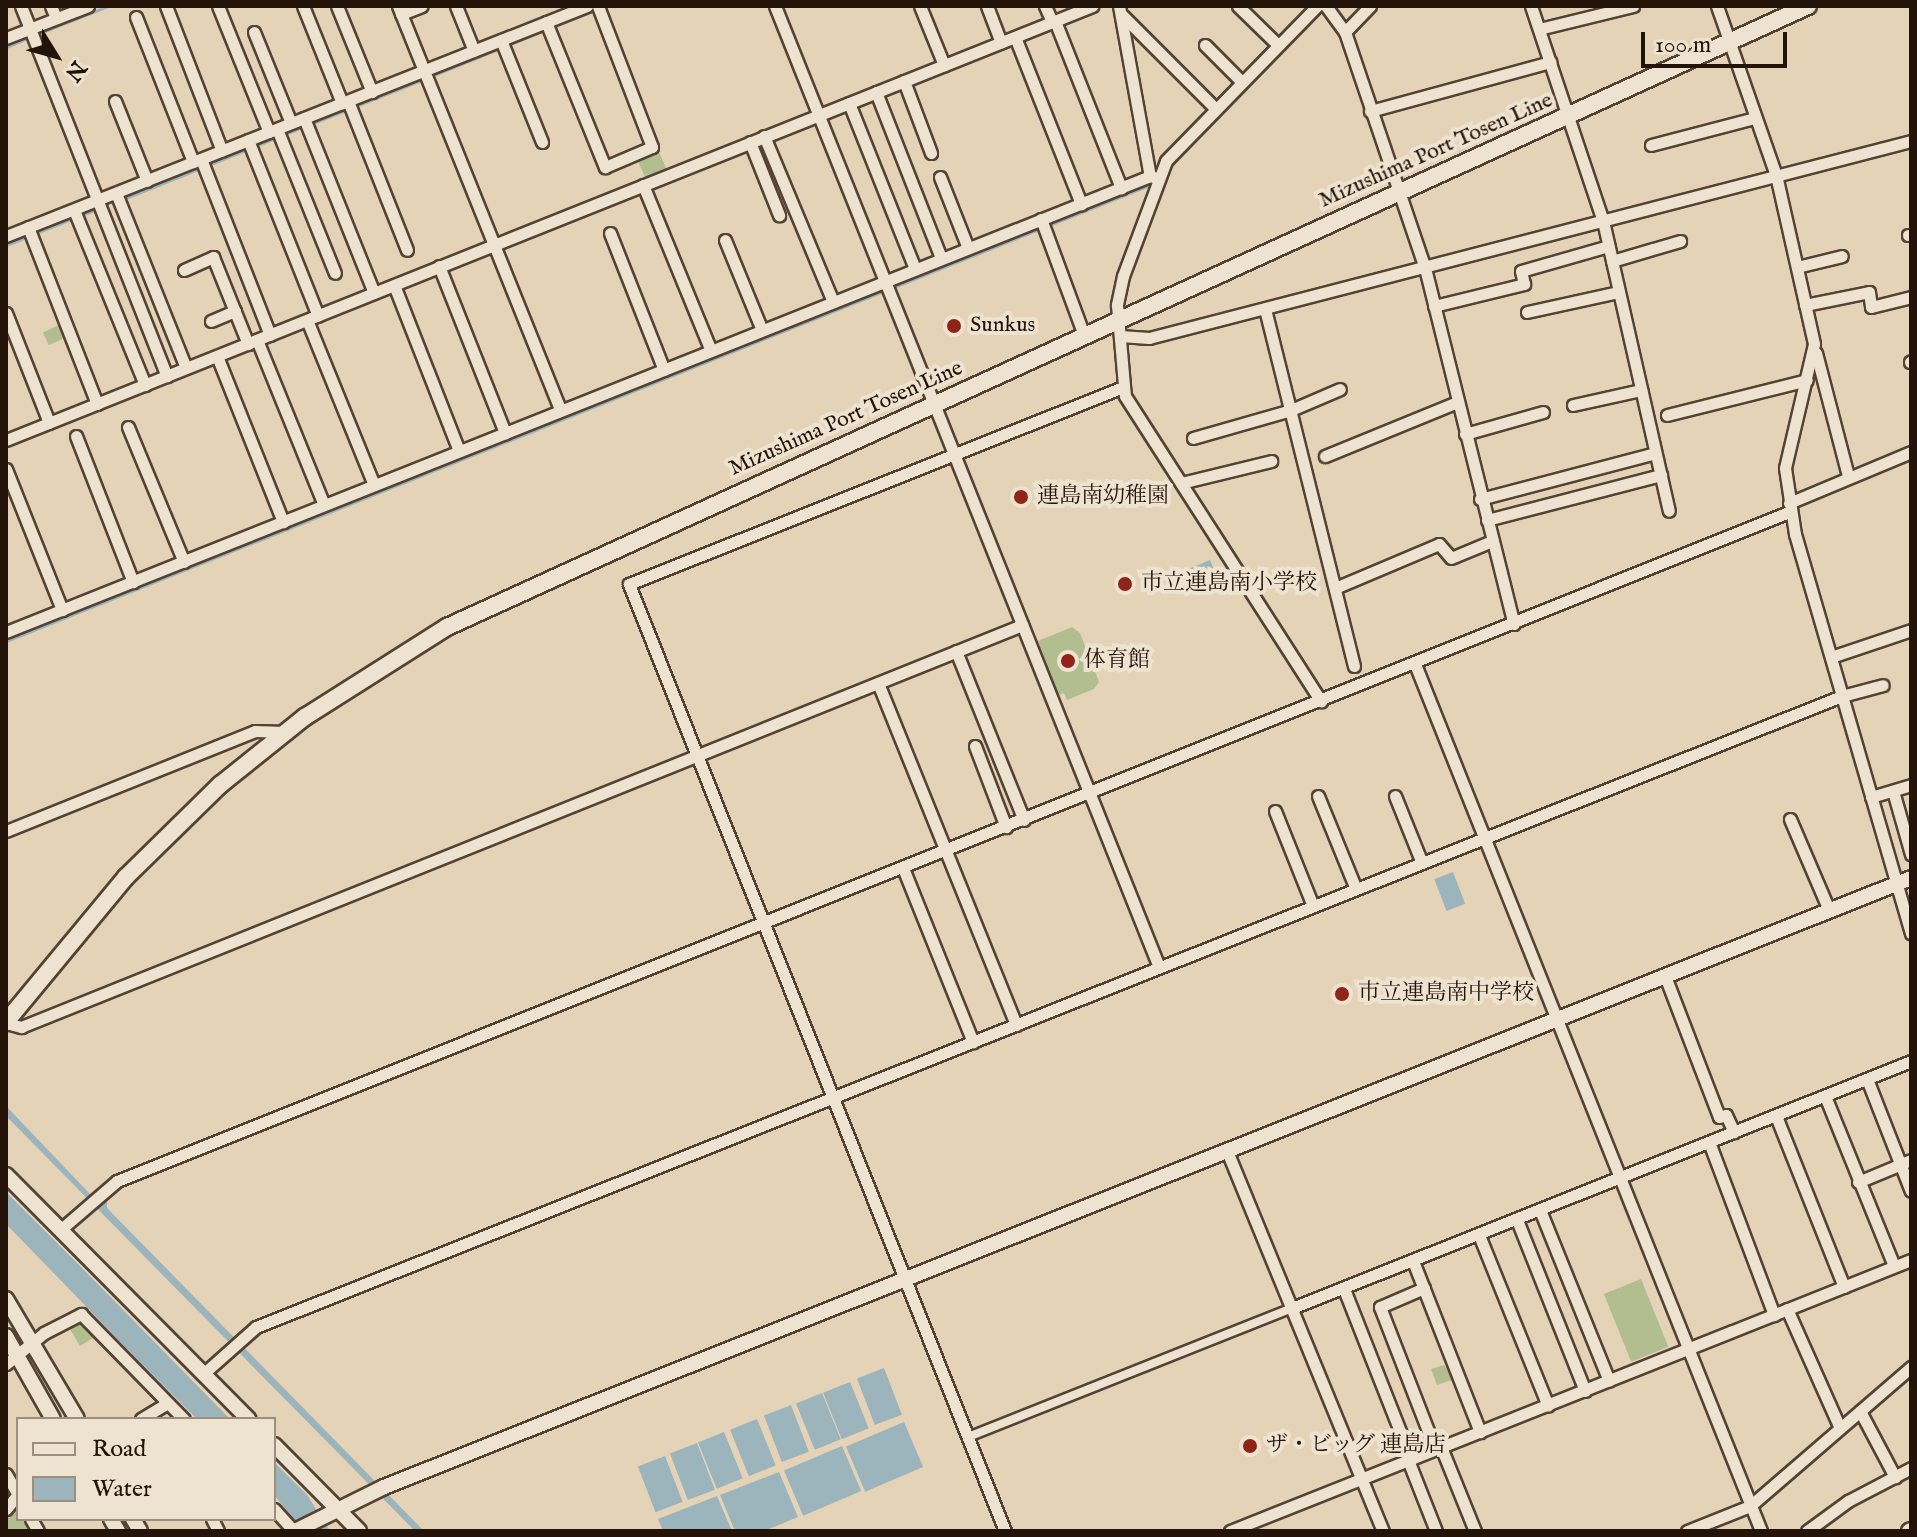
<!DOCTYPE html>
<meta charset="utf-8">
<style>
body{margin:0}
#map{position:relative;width:1917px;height:1537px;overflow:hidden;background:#e5d3b7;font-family:"IM FELL English","Noto Serif JP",serif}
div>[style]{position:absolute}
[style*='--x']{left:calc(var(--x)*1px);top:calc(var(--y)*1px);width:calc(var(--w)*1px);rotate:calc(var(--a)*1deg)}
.green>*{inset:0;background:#b2bd90;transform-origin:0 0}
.water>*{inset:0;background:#9cb4bb;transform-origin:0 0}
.stream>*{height:3px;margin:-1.5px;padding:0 1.5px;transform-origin:1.5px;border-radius:1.5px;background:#9cb4bb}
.roads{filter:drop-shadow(2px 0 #544334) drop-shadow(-2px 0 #544334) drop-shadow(0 2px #544334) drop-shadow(0 -2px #544334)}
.pedestrian>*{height:8px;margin:-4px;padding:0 4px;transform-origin:4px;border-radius:4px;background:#eee2d0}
.minor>*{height:11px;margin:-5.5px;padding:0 5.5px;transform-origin:5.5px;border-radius:5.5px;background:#eee2d0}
.tertiary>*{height:14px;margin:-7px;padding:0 7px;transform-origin:7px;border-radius:7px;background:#eee2d0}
.secondary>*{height:16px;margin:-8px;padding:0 8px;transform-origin:8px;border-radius:8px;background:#eee2d0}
.dots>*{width:22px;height:22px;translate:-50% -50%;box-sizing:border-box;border:4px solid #eee2d0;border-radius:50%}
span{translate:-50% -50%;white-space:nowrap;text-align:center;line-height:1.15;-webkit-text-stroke:8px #eee2d0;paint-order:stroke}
.street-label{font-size:22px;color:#241308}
.poi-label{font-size:22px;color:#241308}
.left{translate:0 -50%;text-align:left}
.frame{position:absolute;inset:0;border:8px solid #241308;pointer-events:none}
.legend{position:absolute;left:16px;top:1417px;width:260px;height:104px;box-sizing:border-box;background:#eee2d0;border:2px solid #9d8f80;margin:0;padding:10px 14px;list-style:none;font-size:24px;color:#241308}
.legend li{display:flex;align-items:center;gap:16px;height:40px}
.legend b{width:40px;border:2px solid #9d8f80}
.north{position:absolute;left:16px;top:16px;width:80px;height:80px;-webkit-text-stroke:6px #eee2d0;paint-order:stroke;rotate:127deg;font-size:22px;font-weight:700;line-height:32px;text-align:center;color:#241308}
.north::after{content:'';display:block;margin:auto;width:28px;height:36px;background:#241308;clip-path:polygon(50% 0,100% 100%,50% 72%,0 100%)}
.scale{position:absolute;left:1641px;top:32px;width:146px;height:36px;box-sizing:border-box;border:4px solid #241308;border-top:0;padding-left:10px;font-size:24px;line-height:28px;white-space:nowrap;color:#241308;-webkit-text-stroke:6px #eee2d0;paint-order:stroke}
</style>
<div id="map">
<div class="green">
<div style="left:659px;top:152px;width:22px;height:23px;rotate:66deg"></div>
<div style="left:61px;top:324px;width:14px;height:20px;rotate:65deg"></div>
<div style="clip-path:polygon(1072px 627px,1080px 633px,1099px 682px,1094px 689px,1067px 700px,1064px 693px,1059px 695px,1038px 641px)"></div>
<div style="left:1641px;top:1279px;width:73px;height:40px;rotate:68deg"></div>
<div style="clip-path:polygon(79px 1318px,98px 1335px,80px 1346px,67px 1324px)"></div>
<div style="clip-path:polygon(1444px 1365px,1455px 1379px,1437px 1385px,1431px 1369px)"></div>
<div style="clip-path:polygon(15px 1504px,18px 1519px,27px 1519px,34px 1531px,6px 1531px,6px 1515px)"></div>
</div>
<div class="water">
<div style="left:1210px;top:560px;width:21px;height:36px;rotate:67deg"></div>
<div style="left:1453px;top:872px;width:34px;height:20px;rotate:69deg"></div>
<div style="clip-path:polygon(6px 1106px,91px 1195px,107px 1197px,107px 1208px,424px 1531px,415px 1531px,6px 1116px)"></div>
<div style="clip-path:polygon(6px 1192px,79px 1265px,230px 1419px,197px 1419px,138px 1360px,6px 1224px)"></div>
<div style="left:884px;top:1368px;width:50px;height:29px;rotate:69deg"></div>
<div style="left:850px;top:1382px;width:50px;height:29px;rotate:68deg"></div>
<div style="left:822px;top:1393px;width:50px;height:28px;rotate:68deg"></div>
<div style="left:791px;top:1405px;width:50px;height:29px;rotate:69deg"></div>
<div style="left:757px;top:1419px;width:50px;height:29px;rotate:68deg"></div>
<div style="left:904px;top:1422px;width:49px;height:63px;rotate:67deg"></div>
<div style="left:724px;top:1432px;width:50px;height:28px;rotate:68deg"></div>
<div style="left:697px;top:1443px;width:50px;height:29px;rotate:69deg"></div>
<div style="left:842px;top:1446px;width:49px;height:63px;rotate:67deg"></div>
<div style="left:665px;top:1456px;width:49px;height:29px;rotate:69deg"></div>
<div style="clip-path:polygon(274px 1462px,307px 1495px,330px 1531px,304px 1531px,274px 1495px)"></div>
<div style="clip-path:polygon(779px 1472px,798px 1517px,764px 1531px,735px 1531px,720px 1495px)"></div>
<div style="clip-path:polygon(717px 1496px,732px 1531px,663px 1531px,658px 1519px)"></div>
</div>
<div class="stream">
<div style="--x:37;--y:34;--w:76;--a:-21.5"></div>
<div style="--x:6;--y:47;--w:26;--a:-23"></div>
<div style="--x:431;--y:76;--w:177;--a:-21.9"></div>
<div style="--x:353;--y:107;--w:76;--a:-21.5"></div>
<div style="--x:282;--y:135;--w:69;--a:-21.3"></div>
<div style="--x:208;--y:165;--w:72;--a:-21.9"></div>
<div style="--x:1167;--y:171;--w:16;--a:-52"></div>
<div style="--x:123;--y:199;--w:84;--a:-21.7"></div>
<div style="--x:33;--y:234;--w:69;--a:-21.3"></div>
<div style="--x:6;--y:245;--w:22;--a:-22"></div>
<div style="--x:6;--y:641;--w:1228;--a:-21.74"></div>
</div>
<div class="roads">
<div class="pedestrian">
<div style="--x:968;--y:1437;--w:349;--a:-21.7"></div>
</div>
<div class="minor">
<div style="--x:21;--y:6;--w:398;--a:68.5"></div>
<div style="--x:51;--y:6;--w:13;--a:67"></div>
<div style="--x:166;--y:6;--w:155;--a:68.9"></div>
<div style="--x:218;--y:6;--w:136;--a:68"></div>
<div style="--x:303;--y:6;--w:105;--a:68.1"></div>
<div style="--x:337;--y:6;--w:93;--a:67.9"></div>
<div style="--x:398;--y:6;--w:435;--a:68.1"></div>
<div style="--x:456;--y:6;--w:48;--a:68.2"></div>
<div style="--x:775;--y:6;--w:1035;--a:68.22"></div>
<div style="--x:920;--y:6;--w:64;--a:67.9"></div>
<div style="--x:987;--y:6;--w:39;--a:69"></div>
<div style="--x:1045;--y:6;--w:17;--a:66"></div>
<div style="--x:1119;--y:6;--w:173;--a:79.7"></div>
<div style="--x:1150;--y:176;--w:6;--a:18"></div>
<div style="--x:1238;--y:6;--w:56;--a:44.3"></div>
<div style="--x:1317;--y:6;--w:216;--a:134.3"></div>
<div style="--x:1166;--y:161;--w:123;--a:110.5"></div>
<div style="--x:1123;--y:276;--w:30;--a:102"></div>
<div style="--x:1117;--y:305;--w:91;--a:85"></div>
<div style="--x:1125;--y:396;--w:363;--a:57.3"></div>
<div style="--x:1326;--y:6;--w:32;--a:54"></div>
<div style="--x:1370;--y:6;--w:36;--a:134"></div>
<div style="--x:1345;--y:32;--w:249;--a:71.3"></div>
<div style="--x:1425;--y:268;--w:367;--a:76"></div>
<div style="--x:1531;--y:6;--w:227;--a:71.5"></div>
<div style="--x:1603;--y:221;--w:297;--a:77.2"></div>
<div style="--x:1717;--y:6;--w:179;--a:70.8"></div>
<div style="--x:1776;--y:175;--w:173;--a:77.3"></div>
<div style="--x:1814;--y:344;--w:127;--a:103.2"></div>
<div style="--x:1785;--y:468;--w:67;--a:81.4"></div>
<div style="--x:1795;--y:534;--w:416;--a:73.8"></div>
<div style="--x:401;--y:14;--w:22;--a:-21"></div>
<div style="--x:1121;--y:14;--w:133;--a:45"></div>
<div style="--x:136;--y:17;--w:156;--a:68.5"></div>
<div style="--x:1055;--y:21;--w:180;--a:68.4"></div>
<div style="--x:546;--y:22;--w:157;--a:67.9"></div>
<div style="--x:605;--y:167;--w:51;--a:-23.1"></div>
<div style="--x:652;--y:147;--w:151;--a:-111"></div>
<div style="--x:1539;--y:29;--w:97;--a:-13.7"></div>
<div style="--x:254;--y:32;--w:98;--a:67.9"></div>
<div style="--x:1015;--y:37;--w:180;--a:68.4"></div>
<div style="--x:6;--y:38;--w:88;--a:-21.3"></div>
<div style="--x:501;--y:40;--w:110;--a:68.1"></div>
<div style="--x:1205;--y:45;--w:52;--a:45"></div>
<div style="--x:904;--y:81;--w:77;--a:69.4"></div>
<div style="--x:876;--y:92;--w:178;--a:68.6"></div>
<div style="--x:115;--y:101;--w:86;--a:68.2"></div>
<div style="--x:348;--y:101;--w:160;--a:68.4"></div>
<div style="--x:849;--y:103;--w:179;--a:68.3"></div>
<div style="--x:1370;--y:111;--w:187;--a:-15.2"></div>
<div style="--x:304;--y:118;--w:188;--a:68.2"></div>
<div style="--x:277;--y:129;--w:155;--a:68.1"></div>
<div style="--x:764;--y:136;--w:180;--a:67.4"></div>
<div style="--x:248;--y:140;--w:189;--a:68.3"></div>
<div style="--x:750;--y:142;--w:79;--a:68.3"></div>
<div style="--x:1651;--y:145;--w:107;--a:-14.6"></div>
<div style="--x:201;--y:159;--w:189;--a:68.6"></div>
<div style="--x:940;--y:177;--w:76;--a:68.5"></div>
<div style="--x:643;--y:185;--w:179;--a:67.7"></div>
<div style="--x:116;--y:193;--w:188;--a:68.2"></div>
<div style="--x:74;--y:210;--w:189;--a:67.9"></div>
<div style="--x:1041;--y:219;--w:124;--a:69.7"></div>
<div style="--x:28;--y:227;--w:190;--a:68.7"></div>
<div style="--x:610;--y:233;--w:147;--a:68.5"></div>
<div style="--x:1908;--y:235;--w:3;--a:0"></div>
<div style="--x:6;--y:236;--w:625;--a:-21.6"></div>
<div style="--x:725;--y:240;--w:97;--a:67.7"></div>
<div style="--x:1612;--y:261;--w:71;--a:-16.4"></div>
<div style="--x:439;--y:266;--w:180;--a:68.4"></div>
<div style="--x:1797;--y:267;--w:46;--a:-13.7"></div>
<div style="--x:184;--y:270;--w:32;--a:-24"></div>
<div style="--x:213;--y:257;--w:94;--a:68.1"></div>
<div style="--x:394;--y:285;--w:178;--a:68.6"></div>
<div style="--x:1805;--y:305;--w:65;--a:-11.5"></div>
<div style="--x:1869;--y:292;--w:15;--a:82"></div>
<div style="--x:1871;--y:307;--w:41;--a:-14"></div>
<div style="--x:1434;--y:306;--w:93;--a:-13.7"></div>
<div style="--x:1524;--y:284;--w:13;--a:-103"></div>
<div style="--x:1521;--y:271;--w:91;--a:-15.9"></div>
<div style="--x:1265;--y:309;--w:368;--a:76"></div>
<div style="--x:1527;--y:312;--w:94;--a:-12.3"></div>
<div style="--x:6;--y:313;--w:118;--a:68.6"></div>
<div style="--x:307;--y:320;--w:178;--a:67.9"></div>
<div style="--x:211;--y:321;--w:26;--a:-23"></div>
<div style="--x:1120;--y:336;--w:29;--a:4"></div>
<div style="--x:1149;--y:338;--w:787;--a:-14.5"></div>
<div style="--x:257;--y:340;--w:178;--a:67.9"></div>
<div style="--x:1816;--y:353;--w:127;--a:75.4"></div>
<div style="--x:217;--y:356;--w:179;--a:68.3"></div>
<div style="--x:1910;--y:362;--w:1;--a:-45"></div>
<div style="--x:1573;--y:405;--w:70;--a:-12.4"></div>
<div style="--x:1667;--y:415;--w:144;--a:-14"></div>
<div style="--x:128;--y:427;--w:146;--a:67.5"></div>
<div style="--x:1465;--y:434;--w:81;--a:-15.8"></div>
<div style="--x:76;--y:436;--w:157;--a:68.7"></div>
<div style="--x:1193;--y:438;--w:102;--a:-15.9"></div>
<div style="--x:1291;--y:410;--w:53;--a:-23.2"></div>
<div style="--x:6;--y:440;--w:1170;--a:-21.78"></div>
<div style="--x:1325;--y:456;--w:143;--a:-22.2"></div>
<div style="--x:6;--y:469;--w:152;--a:68.3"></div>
<div style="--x:1181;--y:483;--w:93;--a:-13.7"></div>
<div style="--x:1480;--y:499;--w:181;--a:-14.7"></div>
<div style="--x:1789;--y:503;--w:132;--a:-22.7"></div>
<div style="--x:1487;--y:520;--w:180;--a:-14.5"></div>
<div style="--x:1335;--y:588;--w:113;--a:-22.9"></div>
<div style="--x:1439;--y:544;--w:18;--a:49"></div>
<div style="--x:1451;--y:558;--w:44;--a:-22.5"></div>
<div style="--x:6;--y:632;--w:1232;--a:-21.73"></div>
<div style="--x:956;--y:651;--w:182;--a:68.1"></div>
<div style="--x:1831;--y:657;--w:84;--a:-18.6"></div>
<div style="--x:1415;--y:664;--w:933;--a:68.24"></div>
<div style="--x:878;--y:683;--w:369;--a:68"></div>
<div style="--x:975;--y:746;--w:87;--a:69.1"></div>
<div style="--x:1893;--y:791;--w:66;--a:74.1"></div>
<div style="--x:1318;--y:796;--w:100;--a:67.8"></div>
<div style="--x:1395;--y:796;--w:72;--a:68.1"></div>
<div style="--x:1871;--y:797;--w:42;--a:-16.7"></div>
<div style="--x:1275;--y:811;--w:102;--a:68.2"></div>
<div style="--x:1790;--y:819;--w:99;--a:66.8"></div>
<div style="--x:6;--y:831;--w:268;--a:-21.9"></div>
<div style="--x:255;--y:731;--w:30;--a:2"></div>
<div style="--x:903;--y:868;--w:188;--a:68.1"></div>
<div style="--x:1665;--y:976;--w:151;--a:69"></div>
<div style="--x:1719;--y:1117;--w:7;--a:-16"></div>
<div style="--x:1726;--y:1115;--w:19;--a:65"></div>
<div style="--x:6;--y:1023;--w:16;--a:15"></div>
<div style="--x:21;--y:1027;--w:1079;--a:-21.88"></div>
<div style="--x:1867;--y:1079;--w:120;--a:68.6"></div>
<div style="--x:1825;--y:1096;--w:183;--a:67.9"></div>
<div style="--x:1776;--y:1116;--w:184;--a:68.3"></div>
<div style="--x:1709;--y:1142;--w:185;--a:69.4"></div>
<div style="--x:1227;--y:1151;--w:411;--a:67.7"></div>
<div style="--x:1858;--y:1182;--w:57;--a:-22.5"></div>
<div style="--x:1540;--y:1210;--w:184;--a:68"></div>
<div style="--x:1517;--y:1220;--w:184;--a:68.3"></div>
<div style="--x:60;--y:1230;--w:75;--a:-40.7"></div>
<div style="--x:117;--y:1181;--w:1803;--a:-21.81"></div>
<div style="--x:1479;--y:1235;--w:184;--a:68"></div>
<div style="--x:1413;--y:1261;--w:184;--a:68.6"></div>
<div style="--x:1424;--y:1288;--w:48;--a:156.6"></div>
<div style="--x:1380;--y:1307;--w:152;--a:68.8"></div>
<div style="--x:1344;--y:1289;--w:183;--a:68.5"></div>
<div style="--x:1292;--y:1308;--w:666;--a:-21.75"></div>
<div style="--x:1787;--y:1309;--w:130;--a:66"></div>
<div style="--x:6;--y:1364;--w:49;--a:-39.2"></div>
<div style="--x:44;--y:1333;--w:42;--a:-27.2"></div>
<div style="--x:81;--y:1314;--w:147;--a:45.6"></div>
<div style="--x:203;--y:1374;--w:71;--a:-41.6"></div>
<div style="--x:256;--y:1327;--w:1707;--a:-21.7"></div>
<div style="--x:1842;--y:696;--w:42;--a:-15"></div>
<div style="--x:1860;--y:1411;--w:75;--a:62.1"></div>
<div style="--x:141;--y:1419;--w:31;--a:-31"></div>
<div style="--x:1441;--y:1447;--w:91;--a:68"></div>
<div style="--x:1408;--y:1460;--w:76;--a:68.5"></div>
<div style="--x:6;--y:1474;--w:24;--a:60"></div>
<div style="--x:6;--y:1509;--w:19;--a:-51"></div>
<div style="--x:274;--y:1509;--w:30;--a:48"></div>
<div style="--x:31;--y:1519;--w:14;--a:60"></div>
<div style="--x:212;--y:1519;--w:13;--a:63"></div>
<div style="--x:1005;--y:1531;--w:1019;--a:-111.66"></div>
<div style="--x:629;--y:584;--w:532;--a:-21.74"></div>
<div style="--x:1230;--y:1531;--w:733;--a:-21.7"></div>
<div style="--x:1687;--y:1531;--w:68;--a:-21.6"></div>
<div style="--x:1750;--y:1506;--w:213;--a:-40.8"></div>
<div style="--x:1807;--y:1531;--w:51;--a:-36.2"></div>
<div style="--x:1848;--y:1501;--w:71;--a:-27.6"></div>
</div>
<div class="tertiary">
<div style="--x:6;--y:1175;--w:344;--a:45.2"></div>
<div style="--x:6;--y:1299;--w:139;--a:59.4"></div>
<div style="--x:6;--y:1336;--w:95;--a:60.5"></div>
<div style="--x:274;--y:1445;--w:121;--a:45.3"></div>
<div style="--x:111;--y:1519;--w:14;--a:60"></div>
<div style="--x:133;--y:1519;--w:14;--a:60"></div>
<div style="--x:295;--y:1531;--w:99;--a:-26.3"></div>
<div style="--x:384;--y:1487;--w:1644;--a:-21.74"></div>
<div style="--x:1909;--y:1531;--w:2;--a:-27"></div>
</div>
<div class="secondary">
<div style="--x:6;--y:1022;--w:188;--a:-50.4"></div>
<div style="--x:126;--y:877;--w:132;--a:-44.4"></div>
<div style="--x:220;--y:785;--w:109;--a:-38.7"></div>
<div style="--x:305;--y:717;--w:168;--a:-32.4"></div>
<div style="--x:447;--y:627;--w:1496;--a:-24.53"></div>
</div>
</div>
<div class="dots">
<div style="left:954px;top:326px;background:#8f2418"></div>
<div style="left:1021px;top:497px;background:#8f2418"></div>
<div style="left:1125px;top:584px;background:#8f2418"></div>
<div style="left:1068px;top:661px;background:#8f2418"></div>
<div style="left:1342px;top:994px;background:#8f2418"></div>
<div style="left:1250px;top:1446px;background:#8f2418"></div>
</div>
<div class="street-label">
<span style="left:1436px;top:151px;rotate:-24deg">Mizushima Port Tosen Line</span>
<span style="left:846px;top:419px;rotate:-24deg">Mizushima Port Tosen Line</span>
</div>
<div class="poi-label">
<span class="left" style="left:970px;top:326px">Sunkus</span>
<span class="left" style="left:1037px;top:497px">連島南幼稚園</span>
<span class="left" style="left:1141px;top:584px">市立連島南小学校</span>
<span class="left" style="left:1084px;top:661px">体育館</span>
<span class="left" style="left:1358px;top:994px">市立連島南中学校</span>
<span class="left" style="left:1266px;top:1446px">ザ・ビッグ 連島店</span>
</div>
<div class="frame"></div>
<ul class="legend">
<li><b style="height:10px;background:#eee2d0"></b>Road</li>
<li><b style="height:22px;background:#9cb4bb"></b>Water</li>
</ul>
<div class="north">N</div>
<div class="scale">100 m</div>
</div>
